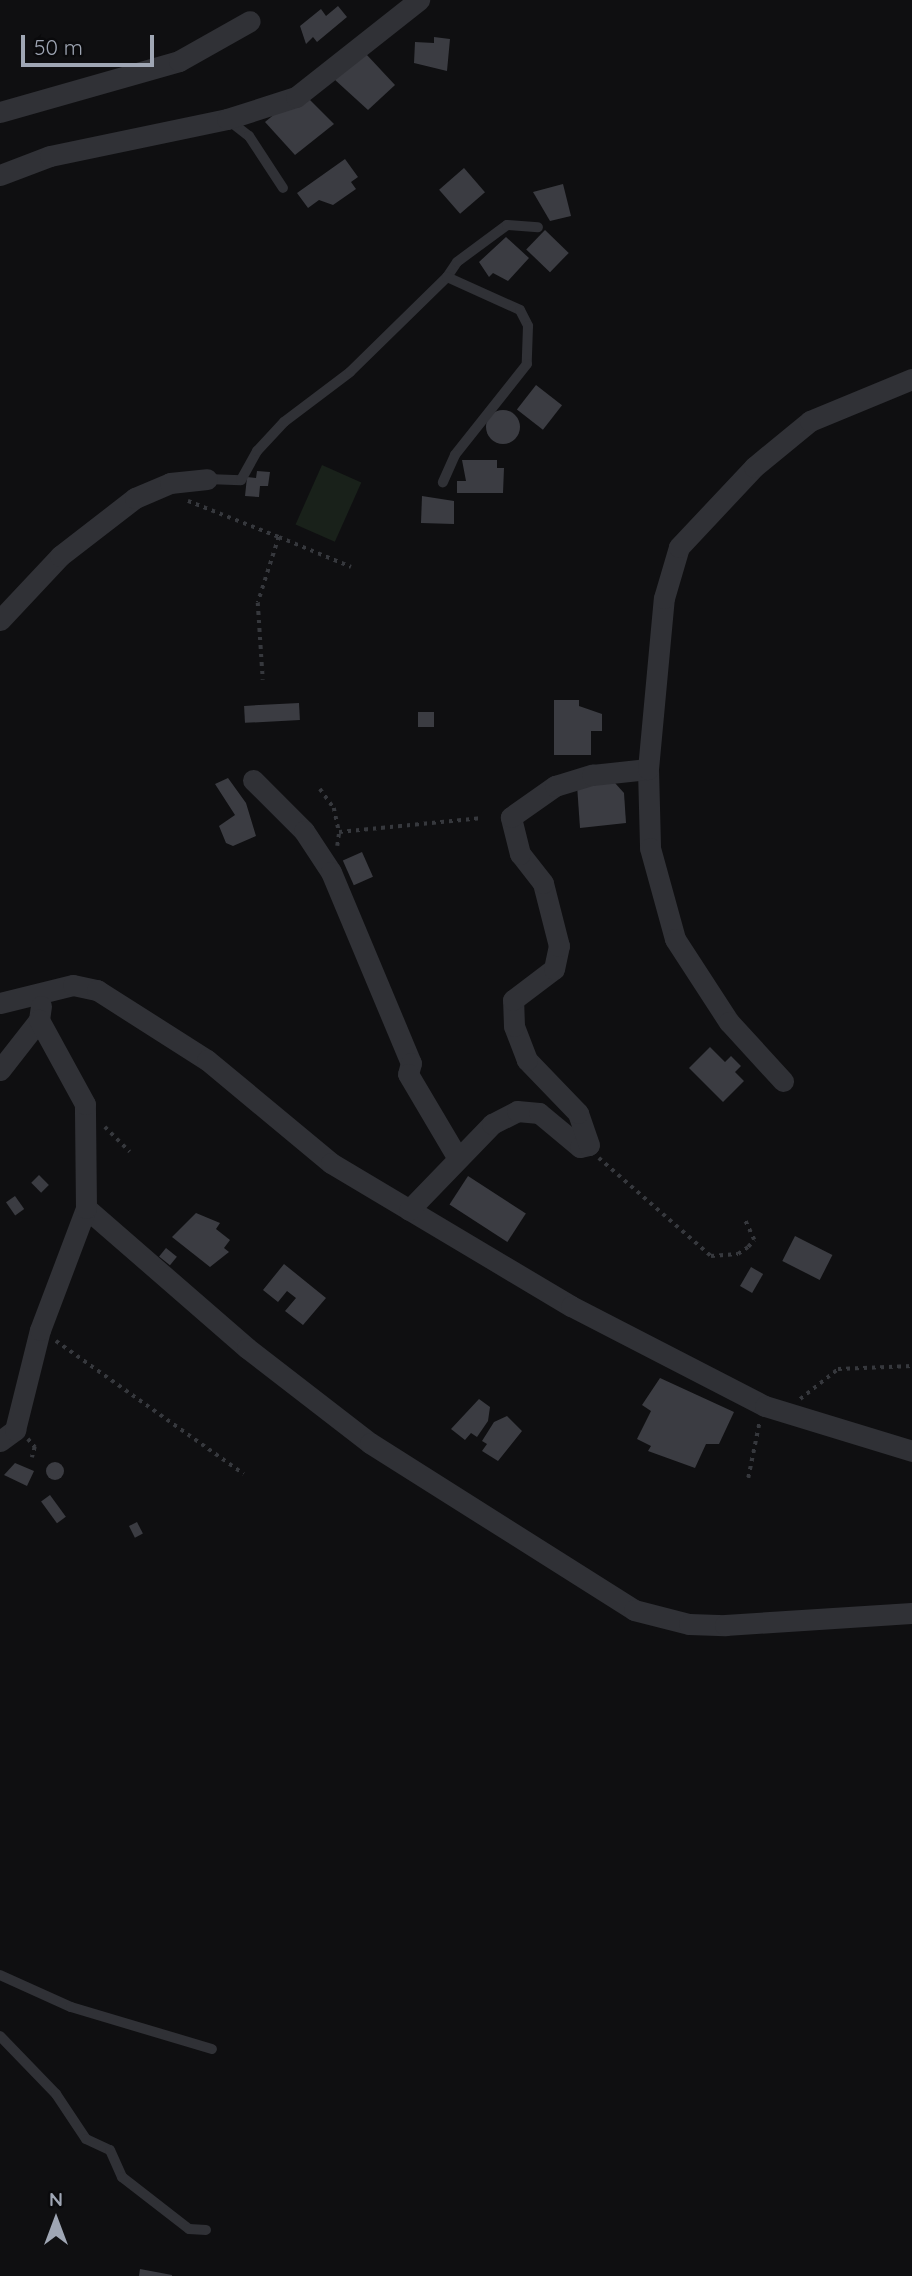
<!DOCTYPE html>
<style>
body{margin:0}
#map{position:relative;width:912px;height:2276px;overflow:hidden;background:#0f0f11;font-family:Quicksand,sans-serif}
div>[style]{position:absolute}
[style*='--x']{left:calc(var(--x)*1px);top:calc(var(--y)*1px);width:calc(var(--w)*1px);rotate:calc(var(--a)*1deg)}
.green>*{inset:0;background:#19211a;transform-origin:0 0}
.building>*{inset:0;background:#3b3c42;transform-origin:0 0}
.round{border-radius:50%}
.path>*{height:3.5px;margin-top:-1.75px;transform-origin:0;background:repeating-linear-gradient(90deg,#36383d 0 3.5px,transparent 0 8.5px)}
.service>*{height:10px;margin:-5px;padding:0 5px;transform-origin:5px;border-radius:5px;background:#303136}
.minor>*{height:21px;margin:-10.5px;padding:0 10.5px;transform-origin:10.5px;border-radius:10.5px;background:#303136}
span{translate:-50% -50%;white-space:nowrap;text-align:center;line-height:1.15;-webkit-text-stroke:7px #0a0a0c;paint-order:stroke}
.north{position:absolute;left:21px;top:2185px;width:70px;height:70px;-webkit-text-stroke:5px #0a0a0c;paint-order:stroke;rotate:0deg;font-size:19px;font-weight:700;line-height:28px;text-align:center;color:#9fa6b4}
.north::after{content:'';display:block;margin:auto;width:24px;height:32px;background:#9fa6b4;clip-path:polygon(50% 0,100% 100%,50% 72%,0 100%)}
.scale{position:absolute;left:21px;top:35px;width:133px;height:32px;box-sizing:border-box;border:4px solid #9fa6b4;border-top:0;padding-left:9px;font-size:21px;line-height:24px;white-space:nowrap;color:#9fa6b4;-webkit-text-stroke:5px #0a0a0c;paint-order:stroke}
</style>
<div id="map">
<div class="green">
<div style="left:322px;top:465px;width:43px;height:65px;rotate:24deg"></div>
</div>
<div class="building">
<div style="clip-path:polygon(338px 6px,347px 17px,317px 42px,313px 37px,306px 44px,300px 26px,321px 9px,326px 16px)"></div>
<div style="clip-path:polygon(434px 37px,450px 39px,447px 71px,414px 63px,415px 42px,434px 43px)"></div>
<div style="clip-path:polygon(366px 54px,395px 85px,368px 110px,334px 79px)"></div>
<div style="clip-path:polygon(307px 97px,334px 124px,295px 155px,265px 122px,293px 99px)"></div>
<div style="clip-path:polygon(345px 159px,358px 177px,351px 182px,356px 189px,333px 205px,319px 200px,308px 208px,297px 193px)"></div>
<div style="left:464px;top:168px;width:32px;height:33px;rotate:49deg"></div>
<div style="clip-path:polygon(563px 184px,571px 216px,550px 221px,533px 192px)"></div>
<div style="left:545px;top:230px;width:33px;height:27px;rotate:44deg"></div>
<div style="clip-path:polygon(506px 237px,529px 258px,508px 281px,493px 273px,489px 277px,479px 262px)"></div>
<div style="left:536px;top:385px;width:33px;height:31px;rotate:38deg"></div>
<div class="round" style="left:486px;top:410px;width:34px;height:34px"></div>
<div style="clip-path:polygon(462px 460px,497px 460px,497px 468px,504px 468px,503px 493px,457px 493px,457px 481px,466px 481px)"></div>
<div style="clip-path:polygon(257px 471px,270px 472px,268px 486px,260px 486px,259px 497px,245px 496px,247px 477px,256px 478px)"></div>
<div style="clip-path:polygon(422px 496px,454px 501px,454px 524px,421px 523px)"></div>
<div style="clip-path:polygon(554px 700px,579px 700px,579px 706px,602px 714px,602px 731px,591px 731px,591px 755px,554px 755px)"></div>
<div style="left:299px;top:703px;width:17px;height:55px;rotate:87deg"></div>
<div style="left:418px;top:712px;width:16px;height:15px"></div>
<div style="clip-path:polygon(228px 778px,246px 803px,256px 836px,233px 846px,226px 843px,219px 826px,235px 815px,215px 784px)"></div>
<div style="clip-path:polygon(615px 783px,624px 793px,626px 823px,580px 828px,577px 785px)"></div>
<div style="left:362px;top:852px;width:27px;height:21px;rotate:66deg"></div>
<div style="clip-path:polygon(710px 1047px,725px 1062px,731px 1056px,741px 1066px,735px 1072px,744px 1081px,723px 1102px,689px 1068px)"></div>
<div style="left:39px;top:1175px;width:14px;height:11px;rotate:45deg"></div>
<div style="left:468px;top:1176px;width:69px;height:34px;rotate:33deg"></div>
<div style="left:15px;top:1196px;width:16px;height:11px;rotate:55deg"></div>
<div style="clip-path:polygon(196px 1213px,220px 1223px,216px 1229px,230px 1240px,224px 1248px,229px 1252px,210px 1267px,172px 1237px)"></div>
<div style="left:795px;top:1236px;width:42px;height:28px;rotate:27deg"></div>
<div style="left:166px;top:1248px;width:14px;height:11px;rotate:39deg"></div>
<div style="clip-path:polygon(284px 1264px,326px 1298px,303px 1325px,285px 1311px,296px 1298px,287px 1291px,278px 1302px,263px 1290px)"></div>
<div style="left:751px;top:1267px;width:14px;height:22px;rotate:30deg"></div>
<div style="clip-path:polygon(660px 1378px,734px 1412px,719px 1444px,706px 1444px,695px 1468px,648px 1451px,651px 1446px,637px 1439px,651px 1411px,642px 1405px)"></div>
<div style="clip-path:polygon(479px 1399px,490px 1407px,488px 1421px,477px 1437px,471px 1433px,465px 1440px,451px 1429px)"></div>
<div style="clip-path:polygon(507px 1416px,522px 1431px,498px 1461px,482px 1451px,487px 1444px,482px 1441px,494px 1422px)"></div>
<div class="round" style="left:46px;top:1462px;width:18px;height:18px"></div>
<div style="clip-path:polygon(15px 1463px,34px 1471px,27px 1486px,4px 1475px)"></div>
<div style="left:50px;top:1495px;width:27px;height:11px;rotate:54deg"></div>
<div style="left:137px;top:1522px;width:13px;height:9px;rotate:63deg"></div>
<div style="clip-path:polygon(140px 2269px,172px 2275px,172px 2276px,139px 2276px)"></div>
</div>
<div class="path">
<div style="--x:188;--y:501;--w:98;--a:21.6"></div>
<div style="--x:279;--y:537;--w:69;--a:107.7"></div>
<div style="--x:258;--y:603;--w:77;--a:86.3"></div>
<div style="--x:279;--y:537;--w:78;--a:22.6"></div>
<div style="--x:320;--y:789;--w:24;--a:54"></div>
<div style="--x:334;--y:808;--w:25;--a:78"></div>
<div style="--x:337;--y:846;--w:14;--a:-82"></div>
<div style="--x:339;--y:832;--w:144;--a:-5.6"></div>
<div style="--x:105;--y:1127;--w:35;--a:45"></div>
<div style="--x:599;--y:1158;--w:149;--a:41.2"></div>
<div style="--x:711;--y:1256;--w:27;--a:-4"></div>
<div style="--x:738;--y:1254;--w:12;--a:-35"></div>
<div style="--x:748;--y:1247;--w:9;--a:-49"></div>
<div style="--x:754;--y:1240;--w:21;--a:-115"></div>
<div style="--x:56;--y:1341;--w:230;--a:35.3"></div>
<div style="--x:800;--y:1399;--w:48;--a:-38.3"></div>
<div style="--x:838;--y:1369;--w:74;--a:-2.3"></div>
<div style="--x:28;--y:1439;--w:11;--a:49"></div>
<div style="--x:35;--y:1447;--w:11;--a:105"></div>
<div style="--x:748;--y:1478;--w:55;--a:-78.5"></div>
</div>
<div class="service">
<div style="--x:227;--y:119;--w:28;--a:38"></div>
<div style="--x:249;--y:136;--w:62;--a:56.8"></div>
<div style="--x:447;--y:277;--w:18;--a:-56"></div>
<div style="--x:457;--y:262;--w:62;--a:-36.5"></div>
<div style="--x:507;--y:225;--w:31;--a:4"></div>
<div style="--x:207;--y:479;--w:34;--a:2"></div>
<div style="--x:241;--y:480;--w:33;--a:-61"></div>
<div style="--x:257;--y:451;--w:40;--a:-47"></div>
<div style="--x:284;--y:422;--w:83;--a:-37.1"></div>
<div style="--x:350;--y:372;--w:136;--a:-44.4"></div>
<div style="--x:447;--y:277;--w:80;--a:24.3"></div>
<div style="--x:520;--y:310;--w:18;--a:63"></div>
<div style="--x:528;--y:326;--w:38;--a:92"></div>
<div style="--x:527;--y:364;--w:116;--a:128.4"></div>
<div style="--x:455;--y:455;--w:30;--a:114"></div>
<div style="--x:0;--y:1975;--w:78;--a:24.3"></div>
<div style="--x:71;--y:2007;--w:147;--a:16.6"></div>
<div style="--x:0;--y:2036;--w:81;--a:46"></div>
<div style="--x:56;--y:2094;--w:54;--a:56.3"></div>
<div style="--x:86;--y:2139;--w:26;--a:25"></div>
<div style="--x:110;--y:2150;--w:30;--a:66"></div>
<div style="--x:122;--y:2177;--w:85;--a:37.8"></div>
<div style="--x:189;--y:2229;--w:17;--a:3"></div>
</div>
<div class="minor">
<div style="--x:0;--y:112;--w:186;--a:-15.9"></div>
<div style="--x:179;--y:61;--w:81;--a:-29.4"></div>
<div style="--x:0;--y:175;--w:53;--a:-20.8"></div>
<div style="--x:50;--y:156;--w:181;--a:-11.8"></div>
<div style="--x:227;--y:119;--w:72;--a:-17.7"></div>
<div style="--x:296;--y:97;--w:157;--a:-38.3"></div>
<div style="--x:0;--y:620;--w:88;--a:-46.8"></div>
<div style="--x:60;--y:556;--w:95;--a:-37.7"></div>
<div style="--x:135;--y:498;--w:38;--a:-23"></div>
<div style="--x:170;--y:483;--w:37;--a:-6"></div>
<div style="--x:648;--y:769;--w:79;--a:88.5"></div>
<div style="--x:650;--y:848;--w:94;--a:74.6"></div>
<div style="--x:675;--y:939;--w:99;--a:57"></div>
<div style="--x:729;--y:1022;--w:80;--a:47.5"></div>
<div style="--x:253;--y:780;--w:72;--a:45"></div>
<div style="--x:304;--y:831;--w:49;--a:56.6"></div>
<div style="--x:331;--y:872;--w:207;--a:67.3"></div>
<div style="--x:411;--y:1063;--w:11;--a:105"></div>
<div style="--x:408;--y:1074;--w:96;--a:59.4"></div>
<div style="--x:0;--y:1003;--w:75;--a:-13.9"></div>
<div style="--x:73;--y:985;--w:25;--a:12"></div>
<div style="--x:97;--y:990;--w:130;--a:32.5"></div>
<div style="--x:207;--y:1060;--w:161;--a:39.7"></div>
<div style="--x:331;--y:1163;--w:279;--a:30.8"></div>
<div style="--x:571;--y:1306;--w:218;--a:27.3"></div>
<div style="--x:765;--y:1406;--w:154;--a:17"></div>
<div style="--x:0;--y:1070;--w:63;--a:-52"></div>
<div style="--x:39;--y:1020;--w:14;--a:-82"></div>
<div style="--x:86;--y:1208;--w:213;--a:41"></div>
<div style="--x:247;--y:1348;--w:155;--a:37.7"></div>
<div style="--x:370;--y:1443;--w:312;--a:32.3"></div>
<div style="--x:634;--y:1610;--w:57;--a:14.3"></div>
<div style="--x:689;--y:1624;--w:36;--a:2"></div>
<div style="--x:725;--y:1625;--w:187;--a:-3.7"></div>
<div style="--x:409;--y:1210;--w:120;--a:-46"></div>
<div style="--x:492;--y:1124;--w:28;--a:-27"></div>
<div style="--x:517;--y:1111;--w:22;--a:5"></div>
<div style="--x:539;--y:1113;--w:53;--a:39.7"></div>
<div style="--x:580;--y:1147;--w:9;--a:-13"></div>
<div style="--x:589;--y:1145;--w:34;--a:-109"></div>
<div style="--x:578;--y:1113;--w:74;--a:-133.9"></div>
<div style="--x:527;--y:1060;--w:36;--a:-111"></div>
<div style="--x:514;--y:1026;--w:26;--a:-92"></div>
<div style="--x:513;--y:1000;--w:51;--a:-37.1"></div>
<div style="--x:554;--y:969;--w:24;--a:-78"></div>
<div style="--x:559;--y:946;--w:65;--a:-104.3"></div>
<div style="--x:543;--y:883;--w:37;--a:-128"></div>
<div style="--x:520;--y:854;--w:38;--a:-104"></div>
<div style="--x:511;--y:817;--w:54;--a:-35.2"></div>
<div style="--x:555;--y:786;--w:39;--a:-17"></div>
<div style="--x:592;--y:775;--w:56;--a:-6.1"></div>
<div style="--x:648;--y:769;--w:172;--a:-84.7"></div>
<div style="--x:664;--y:598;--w:53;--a:-73.6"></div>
<div style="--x:679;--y:547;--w:110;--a:-46.8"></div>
<div style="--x:754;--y:467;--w:72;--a:-39.4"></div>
<div style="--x:810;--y:421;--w:110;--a:-22.4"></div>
<div style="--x:0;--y:1441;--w:19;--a:-36"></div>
<div style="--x:15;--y:1430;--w:103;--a:-76"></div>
<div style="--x:40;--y:1330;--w:130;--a:-69.3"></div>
<div style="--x:86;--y:1208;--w:104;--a:-90.6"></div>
<div style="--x:85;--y:1104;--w:96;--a:-118.7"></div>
</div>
<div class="north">N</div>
<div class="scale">50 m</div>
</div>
